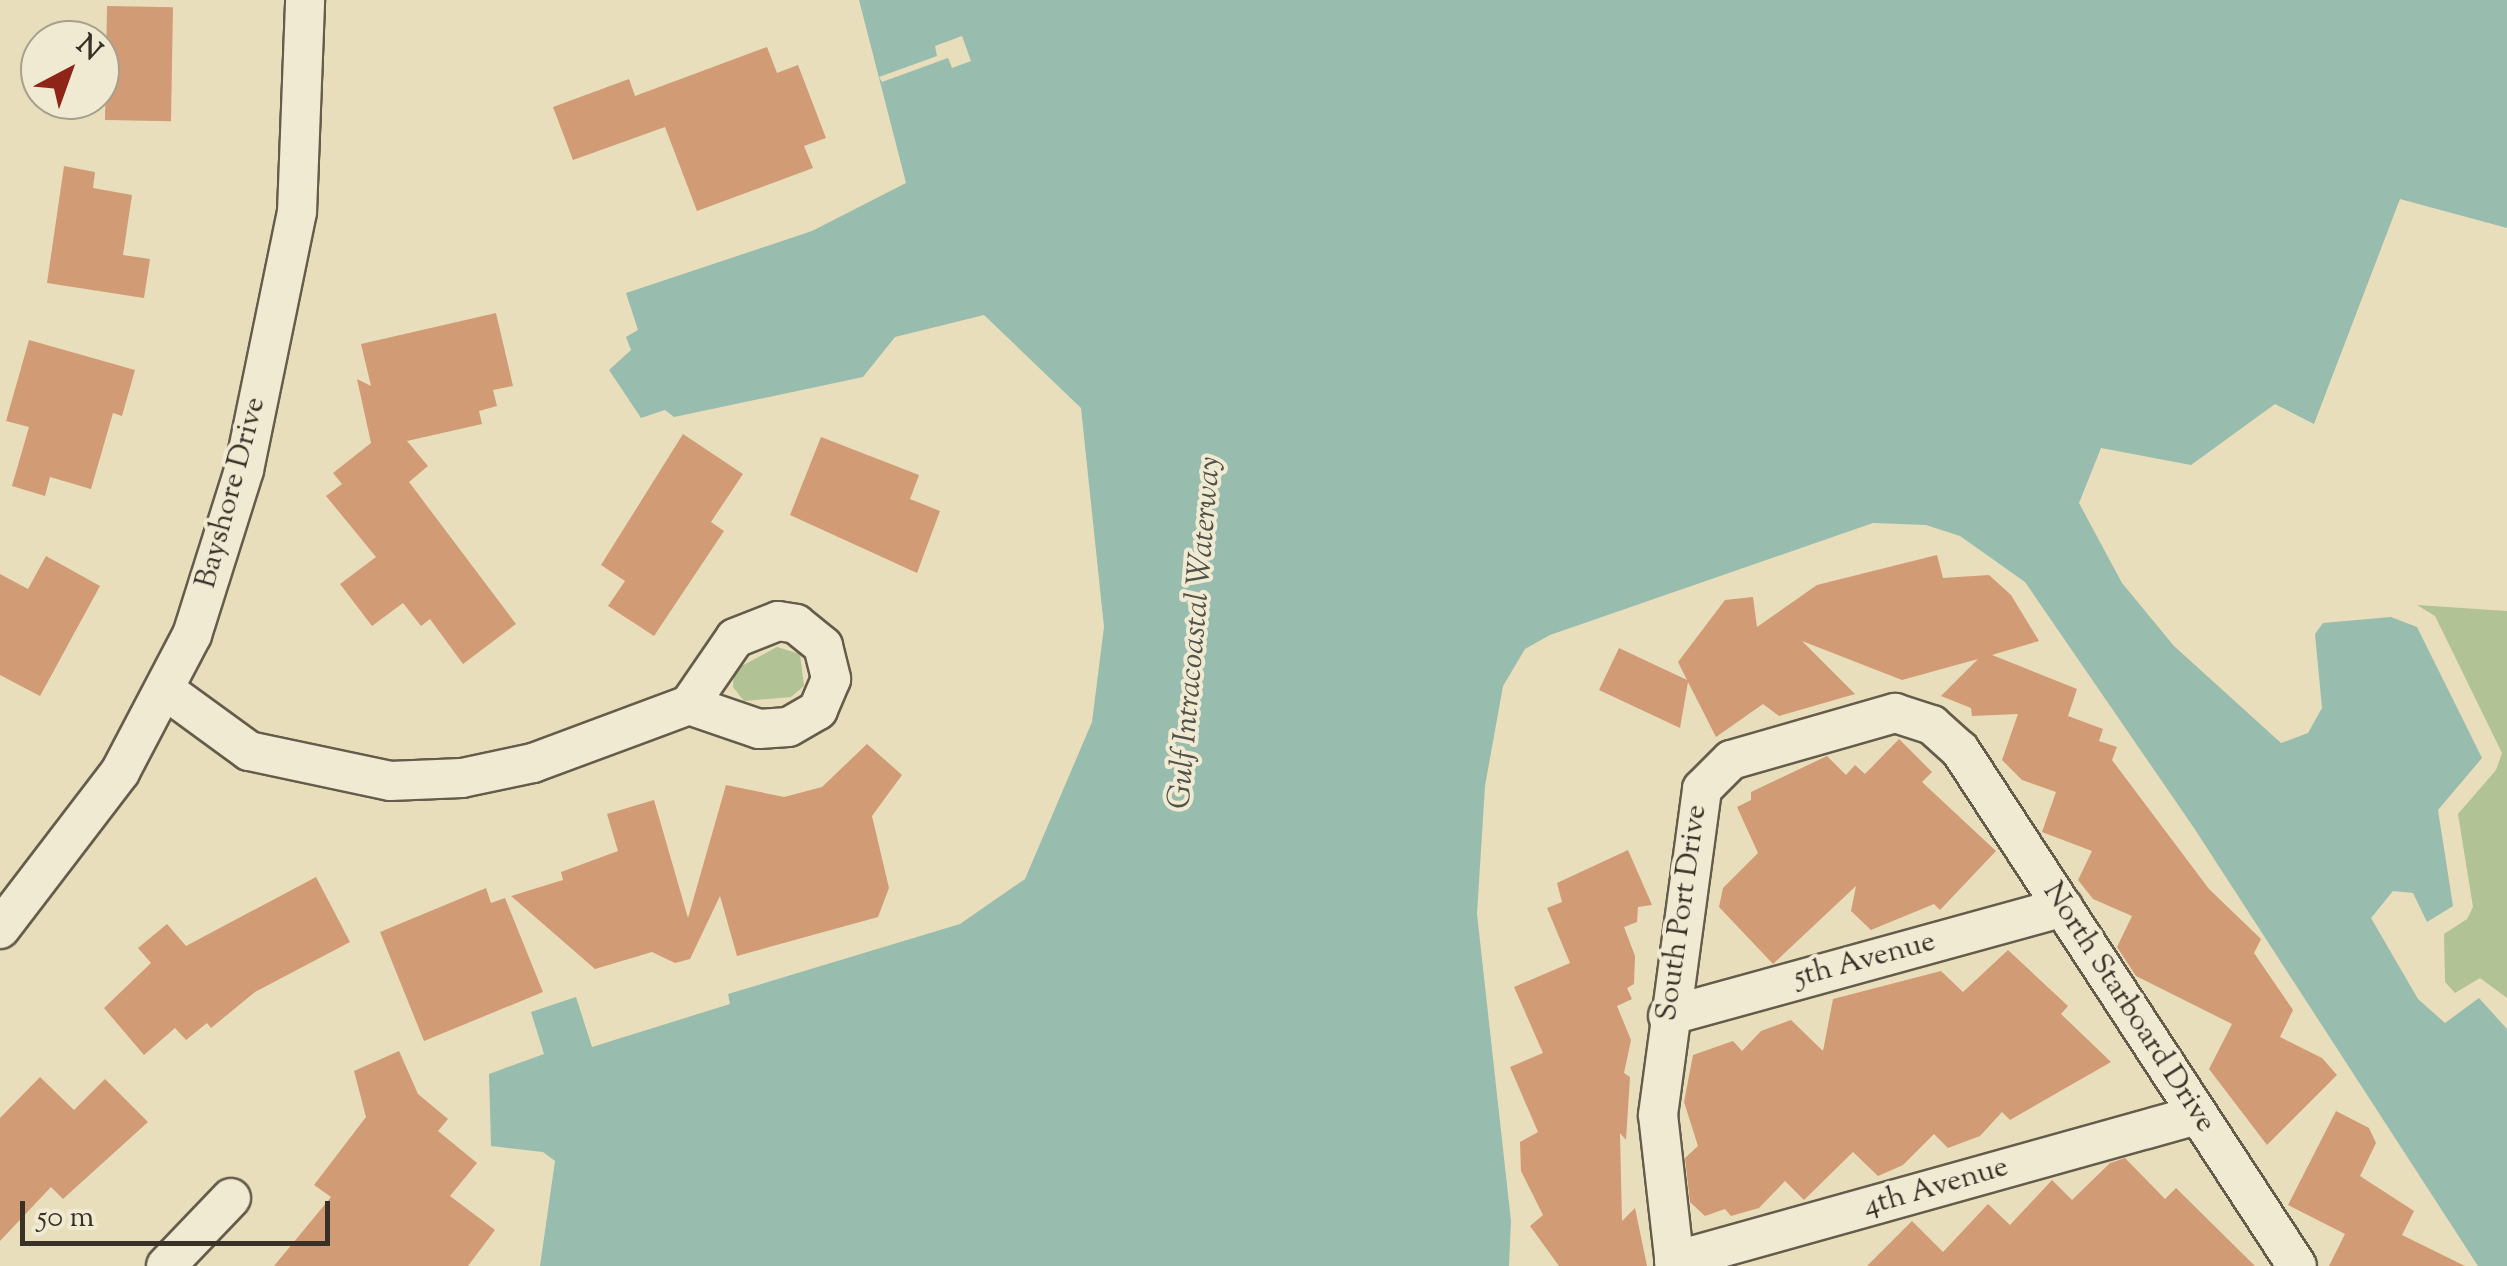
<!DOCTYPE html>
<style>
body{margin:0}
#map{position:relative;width:2507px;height:1266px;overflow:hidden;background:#e9debb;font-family:"Sorts Mill Goudy",serif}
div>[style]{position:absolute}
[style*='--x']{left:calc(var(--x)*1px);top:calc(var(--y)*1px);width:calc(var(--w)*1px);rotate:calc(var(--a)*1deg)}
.green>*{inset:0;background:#b1c294}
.water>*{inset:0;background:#98bcad}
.pier>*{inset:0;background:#e9debb}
.building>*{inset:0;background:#d19b75;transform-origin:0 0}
.roads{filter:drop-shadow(2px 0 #655c4c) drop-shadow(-2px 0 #655c4c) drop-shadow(0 2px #655c4c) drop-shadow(0 -2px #655c4c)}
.minor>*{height:38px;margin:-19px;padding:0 19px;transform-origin:19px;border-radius:19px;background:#f1ead3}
span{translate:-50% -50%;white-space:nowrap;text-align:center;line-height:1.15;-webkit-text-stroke:8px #f1ead3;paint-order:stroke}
.street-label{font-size:30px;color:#393027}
.water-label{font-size:32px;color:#515348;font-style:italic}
.north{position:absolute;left:20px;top:20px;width:100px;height:100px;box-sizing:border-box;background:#f1ead3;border:2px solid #a7a08e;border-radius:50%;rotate:41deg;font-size:28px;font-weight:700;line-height:40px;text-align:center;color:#393027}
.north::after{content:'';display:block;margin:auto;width:35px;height:45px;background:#8f2418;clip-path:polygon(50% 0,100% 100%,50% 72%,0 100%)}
.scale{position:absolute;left:20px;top:1201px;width:310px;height:45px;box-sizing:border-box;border:5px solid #393027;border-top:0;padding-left:12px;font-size:30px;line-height:35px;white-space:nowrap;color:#393027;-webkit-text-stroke:8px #f1ead3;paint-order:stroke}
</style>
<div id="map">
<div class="green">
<div style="clip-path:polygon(2417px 605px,2507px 611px,2507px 998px,2480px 978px,2455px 993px,2445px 982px,2444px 934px,2467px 919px,2473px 907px,2458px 814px,2496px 770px,2502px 753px,2435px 616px)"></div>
<div style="clip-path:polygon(777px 647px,800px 654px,804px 686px,791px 697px,744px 701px,733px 687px,734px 670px)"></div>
</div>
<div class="water">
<div style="clip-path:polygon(859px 0,2507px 0,2507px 228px,2400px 199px,2314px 424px,2275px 404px,2191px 465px,2101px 448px,2079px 503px,2122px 583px,2174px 646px,2281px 743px,2308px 733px,2322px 708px,2315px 634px,2323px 623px,2391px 617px,2417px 627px,2482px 758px,2438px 810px,2453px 906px,2427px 922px,2413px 893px,2393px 891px,2371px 918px,2418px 999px,2445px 1023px,2479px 998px,2507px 1029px,2507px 1266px,2478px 1266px,2194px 828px,2025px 582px,1960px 536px,1926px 525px,1873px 523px,1550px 635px,1525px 649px,1503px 686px,1485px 786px,1477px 914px,1511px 1221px,1509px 1266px,540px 1266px,555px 1161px,543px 1152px,491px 1146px,489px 1074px,544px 1054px,531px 1012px,576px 997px,592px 1047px,730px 1004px,728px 994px,960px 924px,1025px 879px,1092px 722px,1104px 627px,1081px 408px,984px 315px,895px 337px,863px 377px,674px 417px,665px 410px,641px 418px,609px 370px,631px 350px,626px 337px,638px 330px,626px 293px,812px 231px,906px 183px)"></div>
</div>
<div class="pier">
<div style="clip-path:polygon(962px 36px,971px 61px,952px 68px,948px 58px,882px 82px,879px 77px,937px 56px,935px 46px)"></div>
</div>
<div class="building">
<div style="left:107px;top:6px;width:66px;height:114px;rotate:1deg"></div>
<div style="clip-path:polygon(767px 47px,777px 73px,798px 65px,826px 138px,804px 146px,813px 168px,697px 211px,665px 127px,573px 160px,553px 107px,629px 79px,635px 96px)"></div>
<div style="clip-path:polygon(64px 166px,95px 172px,93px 188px,132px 195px,123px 255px,150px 259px,144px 298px,47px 283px)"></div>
<div style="clip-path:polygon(496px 313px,513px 386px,493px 390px,497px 406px,479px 411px,482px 424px,407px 441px,428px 466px,409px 482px,516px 624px,463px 664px,430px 619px,421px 626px,403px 603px,372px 626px,340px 584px,376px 557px,326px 496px,342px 484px,333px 473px,371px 443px,357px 379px,371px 386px,361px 344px)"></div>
<div style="clip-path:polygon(29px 340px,135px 370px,122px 416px,113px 413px,91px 489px,50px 477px,45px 496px,12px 486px,29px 427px,6px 421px)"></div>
<div style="clip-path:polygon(683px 434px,743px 474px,711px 522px,724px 531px,654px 636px,608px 606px,625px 581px,601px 565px)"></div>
<div style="clip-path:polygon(821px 437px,919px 475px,910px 499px,940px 511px,917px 573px,790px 515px)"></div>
<div style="clip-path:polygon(1937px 555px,1943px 578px,1989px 575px,2011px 595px,2039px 641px,1992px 655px,2077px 689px,2068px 716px,2103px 729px,2099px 741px,2117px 747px,2112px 760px,2209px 889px,2261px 939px,2254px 953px,2293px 1010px,2280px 1037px,2322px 1058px,2337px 1075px,2267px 1145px,2209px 1069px,2232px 1024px,2136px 976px,2117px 947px,2132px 916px,2093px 899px,2078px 880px,2092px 851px,2042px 832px,2056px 792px,2022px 780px,2002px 760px,2018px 714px,1972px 716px,1971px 708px,1941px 696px,1978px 659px,1902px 680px,1802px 641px,1855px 694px,1779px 716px,1763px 704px,1716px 737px,1688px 682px,1680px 728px,1599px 690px,1619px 648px,1687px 680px,1678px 662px,1725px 600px,1753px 597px,1757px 627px,1817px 585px)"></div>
<div style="clip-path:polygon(46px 556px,100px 586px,40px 696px,0 675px,0 574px,28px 589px)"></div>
<div style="clip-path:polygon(1899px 739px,1932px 772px,1922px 782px,1996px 851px,1940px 910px,1934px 904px,1871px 930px,1851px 911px,1856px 886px,1773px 964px,1719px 907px,1723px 888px,1758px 853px,1737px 807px,1751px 800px,1751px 792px,1827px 756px,1846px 775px,1855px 765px,1865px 774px)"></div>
<div style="clip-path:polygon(867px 744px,902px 775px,872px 816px,889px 888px,878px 917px,737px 956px,720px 896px,690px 959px,675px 963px,652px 952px,595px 969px,511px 896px,563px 880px,561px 872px,618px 851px,607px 814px,654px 800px,688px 918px,726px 785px,784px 797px,822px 787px)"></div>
<div style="clip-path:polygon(1628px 850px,1652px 905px,1638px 907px,1637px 922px,1624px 927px,1635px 956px,1634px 984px,1627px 988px,1632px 999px,1617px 1006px,1631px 1040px,1624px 1073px,1630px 1077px,1626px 1140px,1620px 1133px,1622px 1221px,1635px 1208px,1647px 1266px,1559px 1266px,1530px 1226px,1543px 1215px,1521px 1171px,1520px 1142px,1538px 1132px,1510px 1067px,1543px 1053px,1514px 987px,1570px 963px,1547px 908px,1562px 902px,1557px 883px)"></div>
<div style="clip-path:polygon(316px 877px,350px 942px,255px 992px,211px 1028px,207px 1023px,186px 1040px,175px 1028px,144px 1055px,104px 1008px,151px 963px,138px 948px,167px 924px,186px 946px)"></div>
<div style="clip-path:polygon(486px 888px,491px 903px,505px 898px,543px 992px,424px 1041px,380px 932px)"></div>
<div style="clip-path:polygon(2008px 950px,2068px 1006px,2061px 1014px,2111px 1062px,2010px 1120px,2002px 1112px,1980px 1136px,1948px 1148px,1934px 1134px,1903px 1165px,1878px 1176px,1853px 1152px,1804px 1200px,1785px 1181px,1759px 1208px,1731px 1216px,1725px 1209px,1705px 1216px,1690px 1202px,1685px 1158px,1698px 1146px,1684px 1102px,1693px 1055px,1733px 1041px,1742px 1051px,1761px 1031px,1791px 1020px,1823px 1051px,1833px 999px,1941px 971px,1963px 992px)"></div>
<div style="clip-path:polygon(399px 1051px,418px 1094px,448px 1119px,438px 1131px,477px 1163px,450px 1196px,495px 1230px,468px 1266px,274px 1266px,331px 1197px,314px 1185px,366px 1117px,354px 1071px)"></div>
<div style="clip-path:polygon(40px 1077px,74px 1110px,105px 1079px,148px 1122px,63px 1199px,51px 1187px,0 1241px,0 1118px)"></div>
<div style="clip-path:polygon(2336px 1111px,2369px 1128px,2376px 1143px,2360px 1176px,2414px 1211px,2402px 1235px,2465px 1266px,2329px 1266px,2345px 1234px,2288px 1205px)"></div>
<div style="clip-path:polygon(2125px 1158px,2165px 1199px,2176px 1188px,2255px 1266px,1867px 1266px,1912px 1221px,1943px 1252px,1988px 1204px,2010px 1225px,2052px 1180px,2072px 1200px,2110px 1163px)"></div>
</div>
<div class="roads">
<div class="minor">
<div style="--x:778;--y:621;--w:18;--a:9"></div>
<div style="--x:796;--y:624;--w:35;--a:39"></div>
<div style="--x:823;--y:646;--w:34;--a:76"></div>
<div style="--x:831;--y:679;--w:34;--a:113"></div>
<div style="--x:818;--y:710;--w:34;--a:150"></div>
<div style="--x:788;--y:727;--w:29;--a:176"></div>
<div style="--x:759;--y:729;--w:74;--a:-161.1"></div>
<div style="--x:689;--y:705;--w:81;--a:-55.5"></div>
<div style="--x:735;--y:638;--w:46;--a:-21.6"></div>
<div style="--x:168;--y:692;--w:100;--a:36.1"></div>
<div style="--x:249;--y:751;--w:144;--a:12"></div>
<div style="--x:390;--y:781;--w:72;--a:-2.4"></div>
<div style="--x:462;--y:778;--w:73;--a:-11.9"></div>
<div style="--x:533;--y:763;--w:166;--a:-20.4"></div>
<div style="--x:0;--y:929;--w:198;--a:-52.6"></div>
<div style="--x:120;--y:772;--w:155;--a:-62.3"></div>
<div style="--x:192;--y:635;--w:173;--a:-72.5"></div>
<div style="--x:244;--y:470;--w:263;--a:-78.4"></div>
<div style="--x:297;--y:212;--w:212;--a:-87.8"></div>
<div style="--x:1668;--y:1016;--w:410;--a:-15.4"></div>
<div style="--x:1674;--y:1261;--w:543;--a:-15.6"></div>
<div style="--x:166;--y:1266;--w:94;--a:-46.3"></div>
<div style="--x:1675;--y:1266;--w:152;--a:-96.4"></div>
<div style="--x:1658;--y:1115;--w:329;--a:-82.3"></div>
<div style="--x:1702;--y:789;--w:41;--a:-45"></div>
<div style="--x:1731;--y:760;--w:171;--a:-16"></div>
<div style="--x:1895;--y:713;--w:39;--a:18"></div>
<div style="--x:1932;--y:725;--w:38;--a:42"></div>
<div style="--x:1960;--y:750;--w:616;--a:56.85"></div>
</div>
</div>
<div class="street-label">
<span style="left:232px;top:493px;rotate:-75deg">Bayshore Drive</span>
<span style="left:1683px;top:913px;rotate:-82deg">South Port Drive</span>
<span style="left:1865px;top:961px;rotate:-15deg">5th Avenue</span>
<span style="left:2128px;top:1008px;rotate:57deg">North Starboard Drive</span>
<span style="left:1936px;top:1188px;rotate:-16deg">4th Avenue</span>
</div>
<div class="water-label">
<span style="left:1196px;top:633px;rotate:-85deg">Gulf Intracoastal Waterway</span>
</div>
<div class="north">N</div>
<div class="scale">50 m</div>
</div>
